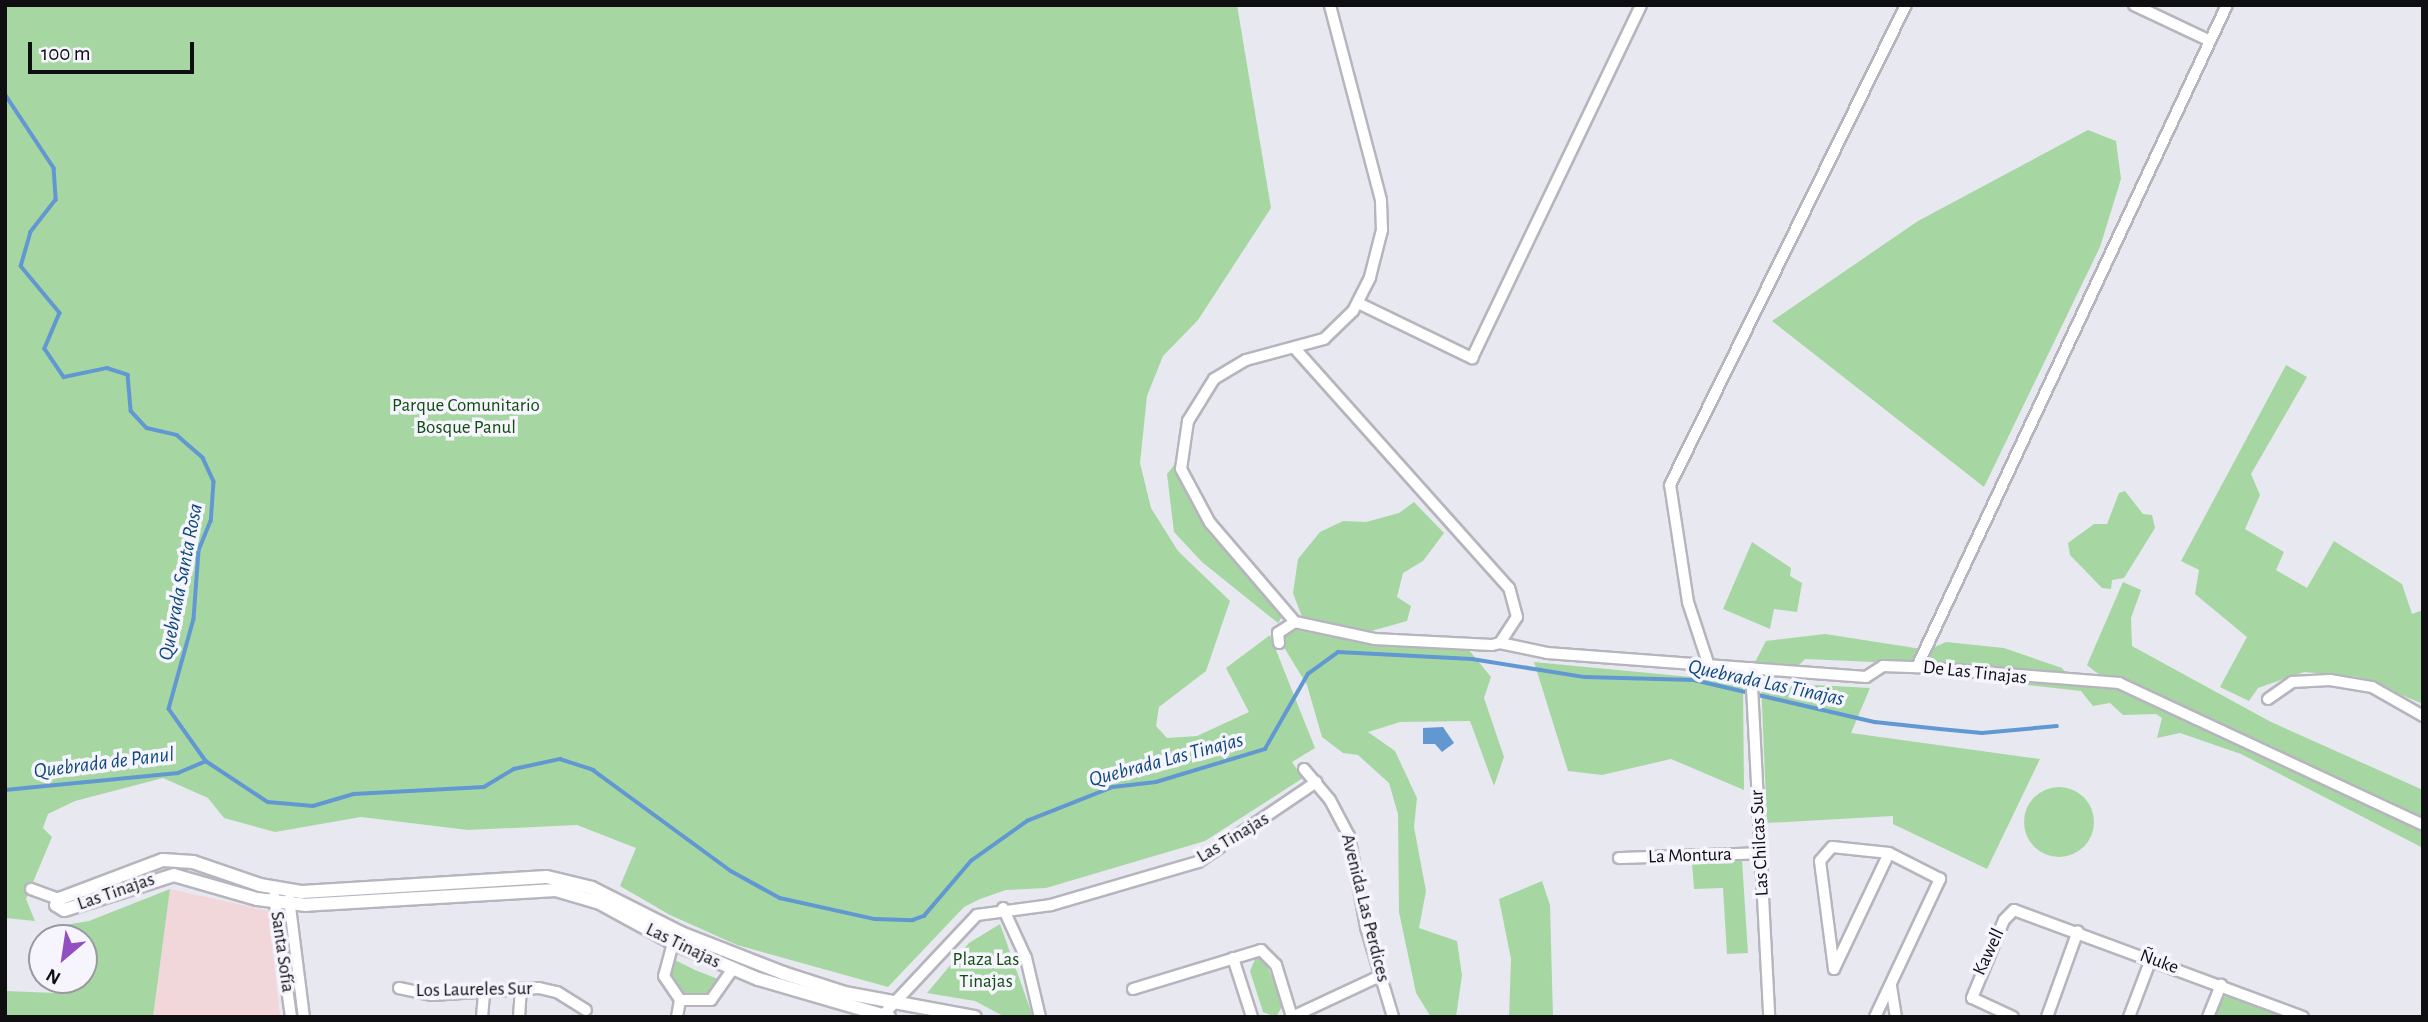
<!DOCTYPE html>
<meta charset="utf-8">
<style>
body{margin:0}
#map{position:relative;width:2428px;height:1022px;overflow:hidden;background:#e8e8f1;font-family:"Alegreya Sans",sans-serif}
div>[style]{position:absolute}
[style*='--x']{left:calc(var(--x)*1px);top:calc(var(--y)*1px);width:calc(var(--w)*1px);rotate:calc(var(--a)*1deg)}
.education>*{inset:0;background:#f2d7da}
.green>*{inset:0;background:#a6d7a2}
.round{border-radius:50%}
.water>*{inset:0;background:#6298d2}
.stream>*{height:3.5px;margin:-1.75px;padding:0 1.75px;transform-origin:1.75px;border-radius:1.75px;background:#6298d2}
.roads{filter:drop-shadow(2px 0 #b6b5be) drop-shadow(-2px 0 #b6b5be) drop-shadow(0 2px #b6b5be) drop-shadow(0 -2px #b6b5be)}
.minor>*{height:10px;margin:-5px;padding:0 5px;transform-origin:5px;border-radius:5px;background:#fff}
.tertiary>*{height:12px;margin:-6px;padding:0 6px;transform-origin:6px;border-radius:6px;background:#fff}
span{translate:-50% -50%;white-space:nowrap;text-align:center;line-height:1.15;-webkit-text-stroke:7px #f6f5fe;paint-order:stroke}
.park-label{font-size:19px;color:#124c12}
.street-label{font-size:19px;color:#0f0e11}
.water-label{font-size:21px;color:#0d487d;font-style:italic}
.frame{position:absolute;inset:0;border:7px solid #0f0e11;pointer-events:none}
.north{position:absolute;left:28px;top:924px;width:70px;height:70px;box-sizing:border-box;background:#f6f5fe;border:2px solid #9a999f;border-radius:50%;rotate:209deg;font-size:19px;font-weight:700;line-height:28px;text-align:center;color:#0f0e11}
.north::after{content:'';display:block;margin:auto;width:24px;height:32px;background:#934ec2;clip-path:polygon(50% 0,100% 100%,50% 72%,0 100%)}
.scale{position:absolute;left:28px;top:42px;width:166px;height:32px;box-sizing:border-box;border:4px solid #0f0e11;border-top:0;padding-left:9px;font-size:21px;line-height:24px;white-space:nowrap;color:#0f0e11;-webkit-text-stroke:5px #f6f5fe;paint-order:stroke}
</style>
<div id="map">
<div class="education">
<div style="clip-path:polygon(170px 889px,269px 911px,280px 1017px,153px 1017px)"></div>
</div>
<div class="green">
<div style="clip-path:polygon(5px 5px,1237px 5px,1271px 208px,1198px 320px,1163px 356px,1147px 396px,1140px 463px,1151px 508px,1178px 551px,1230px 601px,1206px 671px,1159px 707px,1156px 726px,1167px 738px,1197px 736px,1249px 712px,1226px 668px,1270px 635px,1315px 748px,1292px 762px,1303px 778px,1205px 841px,1046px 888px,1006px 890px,980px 899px,964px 907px,888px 987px,737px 945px,670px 915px,620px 886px,636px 848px,577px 825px,468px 830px,361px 817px,275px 832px,224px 818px,208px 798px,163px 778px,75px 801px,48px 814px,43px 828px,52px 837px,26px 899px,35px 921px,5px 918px)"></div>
<div style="clip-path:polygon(2088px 130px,2116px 141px,2121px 179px,2100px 247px,1984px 487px,1772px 321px,1918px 221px)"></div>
<div style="clip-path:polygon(2286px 365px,2307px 377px,2251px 474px,2260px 495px,2245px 529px,2284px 552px,2276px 570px,2307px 588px,2334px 541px,2402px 584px,2412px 614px,2423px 610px,2423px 704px,2359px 677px,2304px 672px,2258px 688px,2249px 701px,2220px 687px,2247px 637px,2195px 594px,2199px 570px,2181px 561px)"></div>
<div style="clip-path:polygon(1179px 459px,1195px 498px,1288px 608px,1278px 623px,1202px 562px,1174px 532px,1167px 474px)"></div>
<div style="clip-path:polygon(2125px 491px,2143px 514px,2152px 515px,2155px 528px,2124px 578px,2112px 580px,2111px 589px,2102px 588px,2070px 555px,2068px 543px,2094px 524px,2107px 524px,2119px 493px)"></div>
<div style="clip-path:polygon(1414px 502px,1444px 533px,1423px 561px,1403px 573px,1397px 597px,1411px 606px,1407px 621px,1371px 631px,1302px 617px,1293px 593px,1298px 559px,1320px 532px,1343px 521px,1366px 522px,1399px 513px)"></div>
<div style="clip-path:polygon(1752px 542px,1791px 568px,1790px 576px,1802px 583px,1797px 612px,1774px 609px,1770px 629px,1723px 609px)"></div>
<div style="clip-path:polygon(2123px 582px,2141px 590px,2131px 618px,2132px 646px,2271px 722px,2423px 790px,2423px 848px,2241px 754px,2180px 733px,2157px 738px,2162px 718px,2156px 714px,2123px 715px,2110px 703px,2093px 706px,2081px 691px,1908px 672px,1896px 663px,1805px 659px,1791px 673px,1767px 673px,1755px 662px,1766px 641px,1825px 634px,1928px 650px,1946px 642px,2004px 648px,2062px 668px,2073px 682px,2107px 681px,2087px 665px)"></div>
<div style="clip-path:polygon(1295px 625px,1401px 645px,1469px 650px,1491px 677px,1484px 698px,1504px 757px,1494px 786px,1470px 721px,1400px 722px,1368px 732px,1395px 751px,1417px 798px,1414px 827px,1426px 891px,1419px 928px,1457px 941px,1462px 975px,1456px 1017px,1431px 1017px,1416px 993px,1399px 912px,1398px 814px,1389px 783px,1358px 755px,1343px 753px,1322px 737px,1307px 685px,1285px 649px,1284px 634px)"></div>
<div style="clip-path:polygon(1534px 662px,1743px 682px,1744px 790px,1671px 759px,1602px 775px,1568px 771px)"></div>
<div style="clip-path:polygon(1761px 682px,1870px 688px,1851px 733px,2040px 759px,1987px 869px,1893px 824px,1893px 816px,1767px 823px)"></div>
<div class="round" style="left:2024px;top:787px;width:70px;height:70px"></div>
<div style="clip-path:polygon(1742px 860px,1748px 953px,1727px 954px,1723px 888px,1694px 889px,1692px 863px)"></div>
<div style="clip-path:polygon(1542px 881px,1550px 905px,1553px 1017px,1509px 1017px,1511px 959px,1499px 899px)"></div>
<div style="clip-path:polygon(170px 889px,153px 1017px,5px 1017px,5px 991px,56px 993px,57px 980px,84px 980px,84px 938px,58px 938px,59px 926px,89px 921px)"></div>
<div style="clip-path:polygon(1000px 924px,1033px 1017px,1005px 1017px,975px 1001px,927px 993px,969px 943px)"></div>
<div style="clip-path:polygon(1256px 957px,1265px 960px,1283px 1005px,1276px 1017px,1263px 1012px,1250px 971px)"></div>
<div style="clip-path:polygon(673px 959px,695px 970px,723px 981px,712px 995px,684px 995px,671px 976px)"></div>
<div style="clip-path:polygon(2232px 995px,2271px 1009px,2286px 1017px,2215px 1017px,2223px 997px)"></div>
</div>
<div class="water">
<div style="clip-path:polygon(1443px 727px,1454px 743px,1442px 752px,1435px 744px,1423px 744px,1423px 728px)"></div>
</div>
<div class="stream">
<div style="--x:5;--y:94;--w:89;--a:56.5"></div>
<div style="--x:54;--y:168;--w:32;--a:86"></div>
<div style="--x:56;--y:200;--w:41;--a:128"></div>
<div style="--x:31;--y:232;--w:35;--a:106"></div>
<div style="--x:21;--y:266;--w:61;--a:50.3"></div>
<div style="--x:60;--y:313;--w:39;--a:113"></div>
<div style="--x:45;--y:349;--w:34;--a:56"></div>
<div style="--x:64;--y:377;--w:44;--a:-11.8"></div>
<div style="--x:107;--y:368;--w:22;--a:18"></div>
<div style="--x:128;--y:375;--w:36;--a:85"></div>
<div style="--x:131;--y:411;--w:23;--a:47"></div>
<div style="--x:147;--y:428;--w:31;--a:13"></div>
<div style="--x:177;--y:435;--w:35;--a:41"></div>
<div style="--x:203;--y:458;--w:26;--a:65"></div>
<div style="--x:214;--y:482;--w:39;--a:94"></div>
<div style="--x:211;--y:521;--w:32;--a:112"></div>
<div style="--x:199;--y:551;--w:68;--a:94.2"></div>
<div style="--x:194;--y:619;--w:93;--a:105.5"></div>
<div style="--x:169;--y:709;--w:64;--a:54.6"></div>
<div style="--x:206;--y:761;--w:74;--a:33.5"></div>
<div style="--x:268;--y:802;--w:45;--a:5.1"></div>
<div style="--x:313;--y:806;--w:43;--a:-16.3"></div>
<div style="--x:354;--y:794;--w:130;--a:-3.1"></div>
<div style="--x:484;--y:787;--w:35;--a:-31"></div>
<div style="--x:514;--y:769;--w:47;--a:-12.3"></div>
<div style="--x:560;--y:759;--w:35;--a:18"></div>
<div style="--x:593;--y:770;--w:171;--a:36.2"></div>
<div style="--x:731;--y:871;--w:56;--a:28.9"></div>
<div style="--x:780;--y:898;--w:97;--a:12.5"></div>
<div style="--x:875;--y:919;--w:38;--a:2"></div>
<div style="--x:913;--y:920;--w:12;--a:-20"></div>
<div style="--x:924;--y:916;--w:72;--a:-49.5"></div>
<div style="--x:971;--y:861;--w:69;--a:-35.5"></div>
<div style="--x:1027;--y:821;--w:92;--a:-21.6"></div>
<div style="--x:1113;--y:787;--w:43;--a:-6.6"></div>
<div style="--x:1156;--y:782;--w:114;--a:-16.8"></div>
<div style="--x:1265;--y:749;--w:86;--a:-60.2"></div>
<div style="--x:1308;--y:674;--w:37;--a:-36"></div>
<div style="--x:1338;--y:652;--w:134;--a:3"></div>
<div style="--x:1472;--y:659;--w:114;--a:9.1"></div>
<div style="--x:1585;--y:677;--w:109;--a:1.6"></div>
<div style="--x:1694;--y:680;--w:186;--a:13.1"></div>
<div style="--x:1875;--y:722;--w:65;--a:6.1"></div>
<div style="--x:1940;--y:729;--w:42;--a:5.4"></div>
<div style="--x:1982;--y:733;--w:75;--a:-5.3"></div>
<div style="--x:5;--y:790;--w:174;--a:-5.6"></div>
<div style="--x:178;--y:773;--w:30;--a:-23"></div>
</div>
<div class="roads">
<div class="minor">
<div style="--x:2134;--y:5;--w:84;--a:25.3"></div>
<div style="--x:1358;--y:303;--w:127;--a:25.8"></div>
<div style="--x:1472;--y:358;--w:391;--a:-64.4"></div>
<div style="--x:1295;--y:622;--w:130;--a:-130.6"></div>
<div style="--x:1210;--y:523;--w:61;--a:-118.2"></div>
<div style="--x:1181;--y:469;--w:49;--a:-81.7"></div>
<div style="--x:1188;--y:421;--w:49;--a:-58.2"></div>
<div style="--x:1214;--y:379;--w:37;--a:-31"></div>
<div style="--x:1246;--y:360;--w:81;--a:-15.1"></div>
<div style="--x:1324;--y:339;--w:40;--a:-44"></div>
<div style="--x:1353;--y:311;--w:38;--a:-63"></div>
<div style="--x:1370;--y:277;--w:49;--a:-75.7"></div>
<div style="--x:1382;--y:230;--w:30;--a:-92"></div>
<div style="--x:1381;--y:200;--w:202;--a:-104.7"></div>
<div style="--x:1279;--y:643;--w:10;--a:-96"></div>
<div style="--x:1278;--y:633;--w:20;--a:-33"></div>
<div style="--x:1295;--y:622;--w:81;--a:12.1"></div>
<div style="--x:1374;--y:639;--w:118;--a:2.9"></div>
<div style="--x:1492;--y:645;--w:8;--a:-14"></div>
<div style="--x:1500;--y:643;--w:31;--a:-57"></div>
<div style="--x:1517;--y:617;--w:30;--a:-105"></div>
<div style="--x:1509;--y:588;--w:319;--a:-131.8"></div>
<div style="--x:1500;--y:643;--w:48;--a:12"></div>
<div style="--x:1547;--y:653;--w:320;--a:4.3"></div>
<div style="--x:1866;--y:677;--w:20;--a:-33"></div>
<div style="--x:1883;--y:666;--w:34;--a:2"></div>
<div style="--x:1917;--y:667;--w:203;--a:4.5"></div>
<div style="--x:2119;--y:683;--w:336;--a:25"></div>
<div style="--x:1709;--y:666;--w:67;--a:-108.2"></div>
<div style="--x:1688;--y:602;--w:118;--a:-98.7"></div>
<div style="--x:1670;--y:485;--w:535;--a:-63.82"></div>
<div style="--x:1917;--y:667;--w:731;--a:-64.91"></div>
<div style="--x:1751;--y:668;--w:349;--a:87"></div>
<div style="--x:2268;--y:699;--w:29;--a:-35"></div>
<div style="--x:2292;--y:682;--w:38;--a:-3"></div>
<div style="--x:2330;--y:680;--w:43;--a:9.5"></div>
<div style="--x:2372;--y:687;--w:59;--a:29.6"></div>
<div style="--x:1304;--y:769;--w:40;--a:50"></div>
<div style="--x:1330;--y:800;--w:41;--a:62.2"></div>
<div style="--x:1349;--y:836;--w:93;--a:79.4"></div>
<div style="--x:1366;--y:927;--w:94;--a:73.3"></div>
<div style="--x:1619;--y:858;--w:141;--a:-2"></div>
<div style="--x:31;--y:889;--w:30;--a:20"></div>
<div style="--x:274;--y:896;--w:122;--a:82"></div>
<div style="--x:289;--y:899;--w:119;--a:82.8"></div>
<div style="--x:1003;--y:908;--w:55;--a:65.3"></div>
<div style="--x:1026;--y:958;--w:61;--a:76.7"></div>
<div style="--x:673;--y:943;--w:34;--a:105"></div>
<div style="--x:664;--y:976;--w:29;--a:56"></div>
<div style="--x:680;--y:1000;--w:31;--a:0"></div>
<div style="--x:711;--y:1000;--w:38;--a:-55"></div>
<div style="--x:1233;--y:958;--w:62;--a:72.1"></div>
<div style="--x:1891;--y:986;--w:31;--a:81"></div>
<div style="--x:399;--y:988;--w:34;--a:12"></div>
<div style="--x:432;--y:995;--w:107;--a:-3.7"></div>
<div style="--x:539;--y:988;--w:18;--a:13"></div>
<div style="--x:557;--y:992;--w:34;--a:32"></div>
<div style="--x:1133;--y:989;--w:134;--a:-16.9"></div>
<div style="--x:1261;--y:950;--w:21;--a:45"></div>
<div style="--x:1276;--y:965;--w:54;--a:72.9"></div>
<div style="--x:882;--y:1016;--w:139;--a:-46.8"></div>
<div style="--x:977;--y:915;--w:75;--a:-7.7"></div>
<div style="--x:1051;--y:905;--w:153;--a:-16.3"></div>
<div style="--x:1198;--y:862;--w:143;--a:-34.1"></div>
<div style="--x:482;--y:1017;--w:24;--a:-85"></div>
<div style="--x:519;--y:1017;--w:29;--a:-86"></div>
<div style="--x:677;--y:1017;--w:17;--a:-80"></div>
<div style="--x:1292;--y:1017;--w:97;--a:-25"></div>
<div style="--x:1875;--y:1017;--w:153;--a:-64.8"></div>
<div style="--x:1940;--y:879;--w:57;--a:-153"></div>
<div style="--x:1889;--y:853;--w:57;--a:-174"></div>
<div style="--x:1832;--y:847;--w:18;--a:131"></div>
<div style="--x:1820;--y:861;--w:109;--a:82.6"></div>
<div style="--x:1834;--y:969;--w:128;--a:-64.6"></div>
<div style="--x:2013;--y:1017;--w:45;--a:-155.1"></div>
<div style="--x:1972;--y:998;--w:84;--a:-67.7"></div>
<div style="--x:2004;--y:920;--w:14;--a:-45"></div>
<div style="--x:2014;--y:910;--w:308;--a:20.3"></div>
<div style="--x:2047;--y:1017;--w:91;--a:-70.2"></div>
<div style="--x:2129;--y:1017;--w:62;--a:-69.2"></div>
<div style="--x:2208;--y:1017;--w:35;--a:-68"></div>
</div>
<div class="tertiary">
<div style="--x:889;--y:1017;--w:136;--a:-163.8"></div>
<div style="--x:758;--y:979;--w:92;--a:-157"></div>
<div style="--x:673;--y:943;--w:83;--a:-151.3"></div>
<div style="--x:600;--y:903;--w:46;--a:-163.5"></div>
<div style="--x:556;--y:890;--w:250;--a:176.6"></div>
<div style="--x:306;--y:905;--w:49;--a:-173"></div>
<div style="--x:257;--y:899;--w:86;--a:-163.9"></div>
<div style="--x:174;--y:875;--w:115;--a:162.3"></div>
<div style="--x:64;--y:910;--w:9;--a:-148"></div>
<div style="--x:56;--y:905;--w:7;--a:-63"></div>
<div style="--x:59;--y:899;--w:111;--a:-20.6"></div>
<div style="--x:163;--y:860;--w:30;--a:4"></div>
<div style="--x:193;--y:862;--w:71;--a:18.9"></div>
<div style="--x:260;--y:885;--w:43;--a:9.5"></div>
<div style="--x:302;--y:892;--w:245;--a:-3.5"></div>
<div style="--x:547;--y:877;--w:46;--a:13.7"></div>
<div style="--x:592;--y:888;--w:100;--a:26.8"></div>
<div style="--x:681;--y:933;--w:110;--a:21.4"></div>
<div style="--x:783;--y:973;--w:65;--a:17.9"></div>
<div style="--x:845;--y:993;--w:132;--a:10.5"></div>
</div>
</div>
<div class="park-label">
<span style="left:466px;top:417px">Parque Comunitario<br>Bosque Panul</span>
<span style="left:986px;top:971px">Plaza Las<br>Tinajas</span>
</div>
<div class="street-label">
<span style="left:1975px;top:673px;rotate:6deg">De Las Tinajas</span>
<span style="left:1233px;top:838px;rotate:-31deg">Las Tinajas</span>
<span style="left:1760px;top:843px;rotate:-93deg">Las Chilcas Sur</span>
<span style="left:1690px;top:856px;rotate:-2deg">La Montura</span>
<span style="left:116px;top:892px;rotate:-19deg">Las Tinajas</span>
<span style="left:1365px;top:908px;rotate:76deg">Avenida Las Perdices</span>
<span style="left:683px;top:946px;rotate:26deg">Las Tinajas</span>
<span style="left:282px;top:952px;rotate:82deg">Santa Sofía</span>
<span style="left:1989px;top:952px;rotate:-65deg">Kawell</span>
<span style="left:2159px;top:962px;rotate:20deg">Ñuke</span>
<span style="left:474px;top:990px;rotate:-1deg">Los Laureles Sur</span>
</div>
<div class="water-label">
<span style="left:181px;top:582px;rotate:-79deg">Quebrada Santa Rosa</span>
<span style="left:1766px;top:683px;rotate:12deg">Quebrada Las Tinajas</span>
<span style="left:1166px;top:760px;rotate:-15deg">Quebrada Las Tinajas</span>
<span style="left:104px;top:763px;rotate:-7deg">Quebrada de Panul</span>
</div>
<div class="frame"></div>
<div class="north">N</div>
<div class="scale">100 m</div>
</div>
